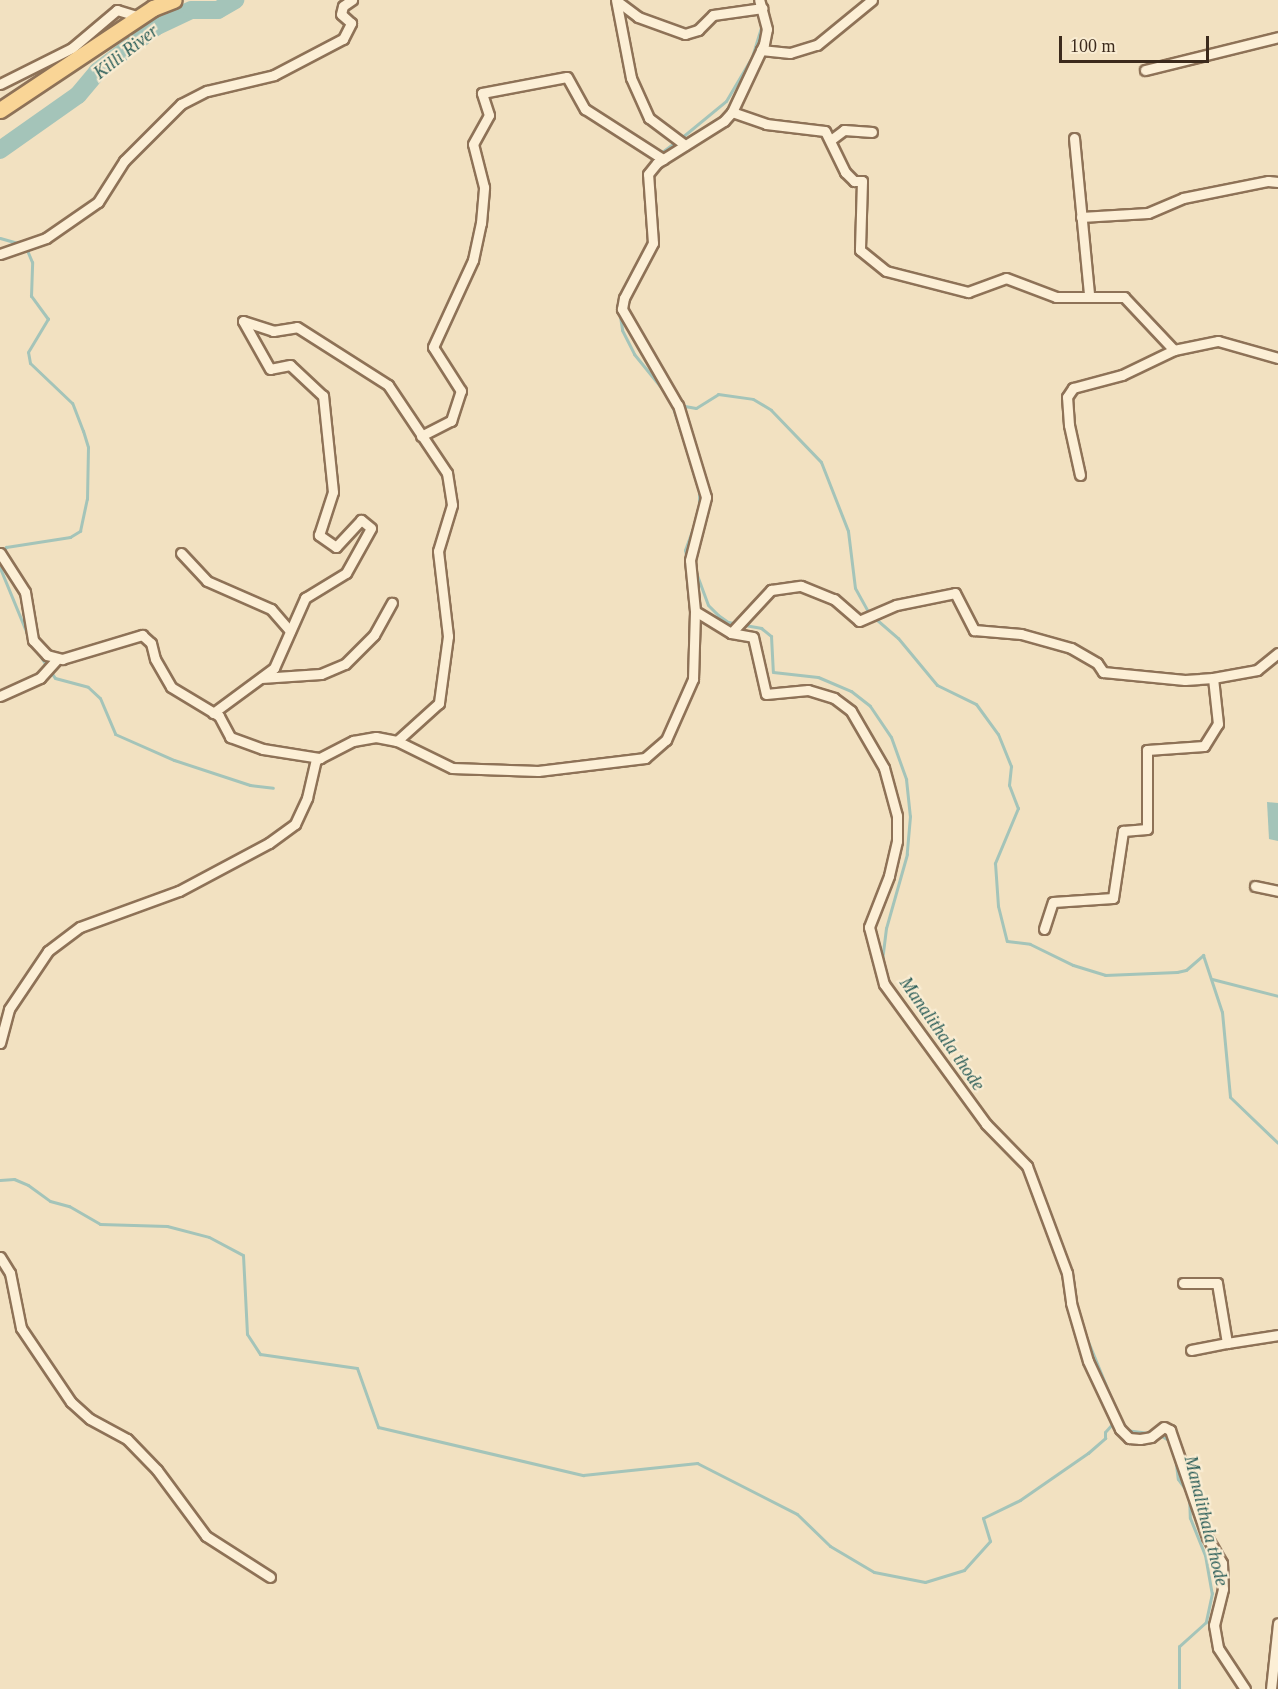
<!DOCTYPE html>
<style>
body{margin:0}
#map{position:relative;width:1278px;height:1689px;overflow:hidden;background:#f2e1c1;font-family:Georgia,serif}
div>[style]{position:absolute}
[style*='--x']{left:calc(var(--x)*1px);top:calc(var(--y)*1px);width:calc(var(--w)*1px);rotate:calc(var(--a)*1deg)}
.water>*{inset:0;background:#a4c4b9}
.stream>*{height:3px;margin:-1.5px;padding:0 1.5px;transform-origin:1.5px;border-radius:1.5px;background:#a4c4b9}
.river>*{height:18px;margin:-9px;padding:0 9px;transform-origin:9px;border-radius:9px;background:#a4c4b9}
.roads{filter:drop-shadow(2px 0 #8e7257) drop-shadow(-2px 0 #8e7257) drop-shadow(0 2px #8e7257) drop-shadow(0 -2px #8e7257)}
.street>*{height:9px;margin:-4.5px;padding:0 4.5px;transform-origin:4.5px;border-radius:4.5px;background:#fcefd6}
.primary>*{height:15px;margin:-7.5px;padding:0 7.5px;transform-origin:7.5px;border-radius:7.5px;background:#f9d596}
span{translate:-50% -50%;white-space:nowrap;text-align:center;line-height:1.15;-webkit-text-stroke:4.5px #f9ecd2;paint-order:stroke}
.water-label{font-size:18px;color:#2a5d58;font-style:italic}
.scale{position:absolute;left:1059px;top:36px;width:150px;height:27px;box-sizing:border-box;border:3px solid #3c2a1c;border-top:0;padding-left:8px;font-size:18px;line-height:21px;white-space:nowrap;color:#3c2a1c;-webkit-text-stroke:4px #f9ecd2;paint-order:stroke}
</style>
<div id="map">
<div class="water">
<div style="clip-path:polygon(1267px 802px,1278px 803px,1278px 841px,1269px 839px)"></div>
</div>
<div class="stream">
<div style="--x:681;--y:138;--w:58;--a:-39.4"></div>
<div style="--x:726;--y:101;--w:51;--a:-59.4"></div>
<div style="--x:752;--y:57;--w:34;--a:-73"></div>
<div style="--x:648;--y:168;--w:12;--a:-59"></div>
<div style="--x:654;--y:158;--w:26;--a:-37"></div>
<div style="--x:644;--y:180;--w:17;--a:83"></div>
<div style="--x:0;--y:238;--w:22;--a:16"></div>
<div style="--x:619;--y:310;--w:20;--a:81"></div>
<div style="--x:622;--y:330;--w:27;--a:63"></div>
<div style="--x:634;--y:354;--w:48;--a:51"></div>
<div style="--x:671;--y:402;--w:44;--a:71.6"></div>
<div style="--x:679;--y:405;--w:17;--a:10"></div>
<div style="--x:696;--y:408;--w:26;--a:-32"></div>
<div style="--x:718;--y:394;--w:35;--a:8"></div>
<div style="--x:753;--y:399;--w:21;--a:31"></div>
<div style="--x:771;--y:410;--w:72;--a:46.1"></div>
<div style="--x:821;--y:462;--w:74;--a:68.6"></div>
<div style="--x:848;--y:531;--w:57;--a:83"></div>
<div style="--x:855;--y:588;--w:29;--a:61"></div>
<div style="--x:869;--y:613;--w:38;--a:41"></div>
<div style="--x:898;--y:638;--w:61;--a:50.3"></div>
<div style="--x:937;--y:685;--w:43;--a:26"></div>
<div style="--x:976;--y:704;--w:37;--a:54"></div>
<div style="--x:998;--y:734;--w:35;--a:68"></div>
<div style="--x:1011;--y:766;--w:19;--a:96"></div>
<div style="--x:1009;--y:785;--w:25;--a:69"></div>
<div style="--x:1018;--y:808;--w:60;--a:112.7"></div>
<div style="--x:995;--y:863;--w:43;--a:86"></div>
<div style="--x:998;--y:906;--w:36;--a:76"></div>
<div style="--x:1007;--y:941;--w:23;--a:7"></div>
<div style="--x:1030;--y:944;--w:48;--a:26"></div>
<div style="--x:1073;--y:965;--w:34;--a:17"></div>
<div style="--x:1105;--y:975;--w:72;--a:-2.4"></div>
<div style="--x:1177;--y:972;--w:9;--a:-13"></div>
<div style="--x:1186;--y:970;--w:23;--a:-41"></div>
<div style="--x:1203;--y:955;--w:60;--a:71.6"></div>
<div style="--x:1222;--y:1012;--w:85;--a:84.6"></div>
<div style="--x:1230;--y:1097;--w:66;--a:43.8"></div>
<div style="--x:699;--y:487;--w:21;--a:90"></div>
<div style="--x:3;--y:552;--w:6;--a:-59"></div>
<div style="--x:6;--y:547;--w:65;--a:-8.9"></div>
<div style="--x:70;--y:537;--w:12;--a:-31"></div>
<div style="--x:80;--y:531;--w:33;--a:-78"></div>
<div style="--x:87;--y:499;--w:52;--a:-88.9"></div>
<div style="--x:88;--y:447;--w:17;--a:-107"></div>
<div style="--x:83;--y:431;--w:30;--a:-111"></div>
<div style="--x:72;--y:403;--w:58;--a:-136.4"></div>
<div style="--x:30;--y:363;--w:11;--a:-100"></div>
<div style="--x:28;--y:352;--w:39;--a:-59"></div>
<div style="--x:48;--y:319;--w:29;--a:-126"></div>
<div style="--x:31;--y:296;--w:34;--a:-88"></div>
<div style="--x:32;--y:262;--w:15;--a:-113"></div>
<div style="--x:687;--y:561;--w:11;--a:-100"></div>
<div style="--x:685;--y:550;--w:32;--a:-70"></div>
<div style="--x:694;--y:567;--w:40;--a:69.8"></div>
<div style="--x:708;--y:605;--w:14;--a:45"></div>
<div style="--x:718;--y:615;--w:12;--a:35"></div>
<div style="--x:728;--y:622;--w:34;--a:10"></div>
<div style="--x:761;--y:628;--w:13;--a:39"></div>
<div style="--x:771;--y:636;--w:36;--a:87"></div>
<div style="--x:773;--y:672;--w:45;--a:6.3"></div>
<div style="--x:818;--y:677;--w:36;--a:23"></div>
<div style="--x:851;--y:691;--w:24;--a:38"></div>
<div style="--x:870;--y:706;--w:37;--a:56"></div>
<div style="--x:891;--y:737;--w:45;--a:70.3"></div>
<div style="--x:906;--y:779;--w:37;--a:84"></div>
<div style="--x:910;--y:816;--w:38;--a:95"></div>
<div style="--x:907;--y:854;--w:77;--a:105.8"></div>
<div style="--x:886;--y:928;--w:34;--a:97"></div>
<div style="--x:0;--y:568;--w:74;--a:67.6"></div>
<div style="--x:34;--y:647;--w:37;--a:56"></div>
<div style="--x:55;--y:678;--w:34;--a:15"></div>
<div style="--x:88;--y:687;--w:16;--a:43"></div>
<div style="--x:100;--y:698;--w:39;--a:67"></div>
<div style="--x:115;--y:734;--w:64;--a:23.8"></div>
<div style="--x:174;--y:760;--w:80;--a:18.2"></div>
<div style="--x:250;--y:785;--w:23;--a:7"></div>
<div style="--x:1212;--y:979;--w:68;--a:14.4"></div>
<div style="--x:1012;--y:1144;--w:14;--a:45"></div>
<div style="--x:0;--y:1180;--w:14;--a:-4"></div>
<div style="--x:14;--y:1179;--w:15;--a:23"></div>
<div style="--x:28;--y:1185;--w:27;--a:36"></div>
<div style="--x:50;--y:1201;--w:20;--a:15"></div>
<div style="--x:69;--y:1206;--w:36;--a:30"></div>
<div style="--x:100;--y:1224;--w:67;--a:1.7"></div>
<div style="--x:167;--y:1226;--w:43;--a:14.7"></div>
<div style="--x:209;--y:1237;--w:38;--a:28"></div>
<div style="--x:243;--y:1255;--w:79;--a:87.1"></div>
<div style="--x:247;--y:1334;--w:24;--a:57"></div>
<div style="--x:260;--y:1354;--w:98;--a:8.2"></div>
<div style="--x:357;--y:1368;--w:63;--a:70.4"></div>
<div style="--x:378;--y:1427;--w:211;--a:13.2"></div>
<div style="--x:583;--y:1475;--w:115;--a:-6"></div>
<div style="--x:697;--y:1463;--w:112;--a:27"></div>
<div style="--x:797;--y:1514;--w:46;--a:44.1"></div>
<div style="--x:830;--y:1546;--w:51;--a:30.6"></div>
<div style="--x:874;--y:1572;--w:52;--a:11.1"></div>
<div style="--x:925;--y:1582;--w:41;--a:-17.1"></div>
<div style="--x:964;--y:1570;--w:39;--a:-48"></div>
<div style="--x:990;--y:1541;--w:24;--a:-107"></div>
<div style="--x:983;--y:1518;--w:41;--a:-25.9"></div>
<div style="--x:1020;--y:1500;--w:83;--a:-34.7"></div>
<div style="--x:1088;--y:1453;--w:23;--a:-41"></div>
<div style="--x:1105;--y:1438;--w:6;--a:-90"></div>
<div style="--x:1105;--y:1432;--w:12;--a:-48"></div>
<div style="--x:1037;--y:1181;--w:67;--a:69.1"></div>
<div style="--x:1085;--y:1334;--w:80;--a:67.9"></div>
<div style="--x:1125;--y:1430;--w:26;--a:7"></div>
<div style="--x:1158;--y:1434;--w:14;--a:30"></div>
<div style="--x:1175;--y:1456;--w:23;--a:83"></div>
<div style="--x:1178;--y:1479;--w:19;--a:54"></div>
<div style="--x:1189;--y:1494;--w:24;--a:88"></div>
<div style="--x:1190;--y:1518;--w:40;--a:68"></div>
<div style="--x:1205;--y:1555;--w:39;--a:80"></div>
<div style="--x:1212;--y:1593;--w:30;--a:102"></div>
<div style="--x:1206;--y:1622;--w:36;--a:138"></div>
<div style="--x:1179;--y:1646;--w:43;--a:90"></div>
</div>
<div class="river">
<div style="--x:0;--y:150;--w:95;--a:-35.2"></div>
<div style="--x:78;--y:95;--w:30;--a:-50"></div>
<div style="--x:97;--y:72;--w:76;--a:-37.5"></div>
<div style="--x:157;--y:26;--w:38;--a:-25"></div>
<div style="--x:192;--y:10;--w:26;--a:0"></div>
<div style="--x:218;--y:10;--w:20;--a:-30"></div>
</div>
<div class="roads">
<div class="street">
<div style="--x:616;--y:0;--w:79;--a:79.1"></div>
<div style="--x:631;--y:78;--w:44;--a:65.8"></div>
<div style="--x:649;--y:118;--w:45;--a:36.9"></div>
<div style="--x:617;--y:1;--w:26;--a:37"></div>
<div style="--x:638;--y:17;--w:50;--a:19.9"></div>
<div style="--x:685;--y:34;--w:14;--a:-17"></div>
<div style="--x:698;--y:30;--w:21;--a:-45"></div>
<div style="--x:713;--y:15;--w:50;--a:-8"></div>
<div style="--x:761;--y:50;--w:29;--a:6"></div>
<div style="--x:790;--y:53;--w:28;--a:-17"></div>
<div style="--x:817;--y:45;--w:71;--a:-39.3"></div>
<div style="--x:1145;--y:70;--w:137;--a:-13.9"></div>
<div style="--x:0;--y:84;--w:80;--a:-26.6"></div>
<div style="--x:72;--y:48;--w:59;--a:-40.2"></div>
<div style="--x:117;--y:10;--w:24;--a:17"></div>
<div style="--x:732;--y:112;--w:36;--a:19"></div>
<div style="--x:766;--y:124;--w:59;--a:6.8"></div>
<div style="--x:825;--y:131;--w:46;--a:64"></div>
<div style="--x:845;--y:172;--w:13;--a:45"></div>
<div style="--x:854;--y:181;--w:8;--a:0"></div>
<div style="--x:862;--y:181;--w:69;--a:91.7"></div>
<div style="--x:860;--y:250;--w:33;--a:39"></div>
<div style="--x:886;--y:271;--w:85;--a:14.4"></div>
<div style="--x:968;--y:292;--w:40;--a:-20.2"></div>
<div style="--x:1006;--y:278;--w:53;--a:20.8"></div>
<div style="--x:1056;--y:297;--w:68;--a:0"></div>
<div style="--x:1124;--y:297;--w:73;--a:46.7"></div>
<div style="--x:1174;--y:350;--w:45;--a:-11.6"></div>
<div style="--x:1218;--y:341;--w:62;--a:15.8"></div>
<div style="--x:1074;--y:138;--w:158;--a:84.5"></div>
<div style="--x:832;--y:139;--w:15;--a:-37"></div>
<div style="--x:844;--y:130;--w:28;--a:4"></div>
<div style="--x:1081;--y:217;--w:67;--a:-3.4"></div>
<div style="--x:1148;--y:213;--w:38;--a:-23"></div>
<div style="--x:1183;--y:198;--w:87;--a:-11.3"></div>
<div style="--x:1268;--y:181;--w:10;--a:6"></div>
<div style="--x:0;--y:254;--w:49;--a:-19.2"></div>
<div style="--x:46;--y:238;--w:63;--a:-34.7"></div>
<div style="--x:98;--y:202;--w:49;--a:-57.6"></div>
<div style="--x:124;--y:161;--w:81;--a:-45"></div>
<div style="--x:181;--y:104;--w:29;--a:-27"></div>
<div style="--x:207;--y:91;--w:69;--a:-13.4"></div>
<div style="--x:274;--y:75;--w:78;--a:-27.6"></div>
<div style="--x:343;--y:39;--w:18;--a:-63"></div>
<div style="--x:351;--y:23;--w:13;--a:-138"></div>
<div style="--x:341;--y:14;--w:8;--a:-76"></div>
<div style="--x:343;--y:6;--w:11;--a:-34"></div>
<div style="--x:677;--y:404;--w:110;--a:-120.1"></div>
<div style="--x:622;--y:309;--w:11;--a:-80"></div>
<div style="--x:624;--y:298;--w:62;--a:-62.2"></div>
<div style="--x:653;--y:243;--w:69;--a:-94.1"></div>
<div style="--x:648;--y:174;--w:14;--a:-51"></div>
<div style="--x:657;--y:163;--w:79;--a:-32.1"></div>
<div style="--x:724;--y:121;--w:12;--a:-48"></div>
<div style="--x:732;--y:112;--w:75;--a:-64.8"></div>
<div style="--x:764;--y:44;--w:15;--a:-79"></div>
<div style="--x:767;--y:29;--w:30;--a:-105"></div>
<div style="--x:421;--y:436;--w:34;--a:-27"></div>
<div style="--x:451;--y:421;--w:32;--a:-72"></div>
<div style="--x:461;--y:391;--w:52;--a:-122.5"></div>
<div style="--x:433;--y:347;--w:96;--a:-65.3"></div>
<div style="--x:473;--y:260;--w:38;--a:-78"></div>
<div style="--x:481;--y:223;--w:36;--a:-85"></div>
<div style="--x:484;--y:187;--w:44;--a:-104.3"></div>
<div style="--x:473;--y:144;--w:33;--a:-61"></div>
<div style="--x:489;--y:115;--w:23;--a:-108"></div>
<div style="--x:482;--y:93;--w:86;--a:-10.7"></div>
<div style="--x:567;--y:77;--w:37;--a:61"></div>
<div style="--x:585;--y:109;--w:93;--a:32.7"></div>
<div style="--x:1080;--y:475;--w:51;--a:-102.4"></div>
<div style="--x:1069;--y:425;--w:28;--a:-94"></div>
<div style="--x:1067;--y:397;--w:11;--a:-56"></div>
<div style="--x:1073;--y:388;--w:51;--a:-14.9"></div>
<div style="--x:1122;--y:375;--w:58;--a:-25.7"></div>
<div style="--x:0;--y:553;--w:46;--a:57.3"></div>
<div style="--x:25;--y:592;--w:49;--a:80.5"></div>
<div style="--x:33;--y:640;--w:21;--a:47"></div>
<div style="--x:47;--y:655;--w:16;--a:15"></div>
<div style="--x:62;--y:659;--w:84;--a:-16.7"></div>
<div style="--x:142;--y:635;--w:12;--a:42"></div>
<div style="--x:151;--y:643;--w:16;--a:76"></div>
<div style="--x:155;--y:659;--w:32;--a:60"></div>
<div style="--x:171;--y:687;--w:56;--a:31.1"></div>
<div style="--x:219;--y:716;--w:24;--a:62"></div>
<div style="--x:230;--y:737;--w:35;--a:20"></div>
<div style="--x:263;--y:749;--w:58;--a:9"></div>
<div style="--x:181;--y:553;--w:38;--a:47"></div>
<div style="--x:207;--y:581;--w:70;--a:23.6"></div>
<div style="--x:271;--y:609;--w:29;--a:49"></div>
<div style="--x:695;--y:611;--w:42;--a:31.4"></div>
<div style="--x:731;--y:633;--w:59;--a:-47.1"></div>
<div style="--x:771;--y:590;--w:30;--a:-8"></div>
<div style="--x:801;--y:586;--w:35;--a:22"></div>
<div style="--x:834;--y:599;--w:33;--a:41"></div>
<div style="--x:859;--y:621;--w:40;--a:-23.4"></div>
<div style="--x:896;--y:605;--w:60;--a:-11.5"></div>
<div style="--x:955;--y:593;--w:42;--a:62.8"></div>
<div style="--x:974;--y:630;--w:47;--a:4.9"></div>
<div style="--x:1021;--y:634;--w:52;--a:15.6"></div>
<div style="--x:1071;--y:648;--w:30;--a:30"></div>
<div style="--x:1097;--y:663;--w:11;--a:56"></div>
<div style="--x:1103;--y:672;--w:82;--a:5.6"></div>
<div style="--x:1185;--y:680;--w:28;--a:-4"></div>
<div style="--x:1213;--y:678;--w:45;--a:-10.3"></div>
<div style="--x:1257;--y:670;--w:27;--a:-39"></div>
<div style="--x:731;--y:633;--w:22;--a:10"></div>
<div style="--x:753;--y:637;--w:58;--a:77.2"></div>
<div style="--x:766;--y:694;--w:42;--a:-5.4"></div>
<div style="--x:808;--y:690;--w:27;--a:17"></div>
<div style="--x:834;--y:698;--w:21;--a:37"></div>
<div style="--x:851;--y:711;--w:66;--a:59.9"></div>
<div style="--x:884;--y:768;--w:50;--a:74.8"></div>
<div style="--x:897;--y:816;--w:25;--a:90"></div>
<div style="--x:897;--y:841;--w:36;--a:103"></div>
<div style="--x:889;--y:876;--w:55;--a:111.4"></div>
<div style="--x:869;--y:927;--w:59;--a:75.3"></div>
<div style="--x:884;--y:984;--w:173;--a:53.9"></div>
<div style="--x:986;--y:1124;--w:59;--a:45.7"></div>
<div style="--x:1027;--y:1166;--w:114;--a:69.5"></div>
<div style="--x:1067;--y:1273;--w:30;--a:82"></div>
<div style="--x:1071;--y:1303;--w:60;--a:73.7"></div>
<div style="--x:1088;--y:1361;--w:75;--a:64.8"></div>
<div style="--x:1120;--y:1429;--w:13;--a:45"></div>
<div style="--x:1129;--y:1438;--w:11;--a:5"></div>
<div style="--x:1140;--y:1439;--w:11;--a:-10"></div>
<div style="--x:1151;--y:1437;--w:16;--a:-38"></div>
<div style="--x:1164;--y:1427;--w:7;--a:27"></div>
<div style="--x:1170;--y:1430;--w:113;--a:70.9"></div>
<div style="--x:1207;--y:1537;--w:30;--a:60"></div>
<div style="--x:1222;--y:1563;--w:26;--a:88"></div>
<div style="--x:1223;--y:1589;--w:37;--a:104"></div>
<div style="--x:1214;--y:1625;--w:23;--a:80"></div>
<div style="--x:1218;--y:1648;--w:49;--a:56.6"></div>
<div style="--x:261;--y:678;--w:60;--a:-3.8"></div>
<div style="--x:321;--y:674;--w:26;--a:-23"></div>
<div style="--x:345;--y:664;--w:41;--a:-45"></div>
<div style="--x:374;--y:635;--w:37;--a:-61"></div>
<div style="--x:0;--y:696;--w:44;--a:-24.2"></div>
<div style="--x:40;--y:678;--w:24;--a:-48"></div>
<div style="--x:213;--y:713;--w:76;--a:-36.4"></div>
<div style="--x:274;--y:668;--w:77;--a:-66.1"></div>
<div style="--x:305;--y:598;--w:48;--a:-31.4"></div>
<div style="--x:346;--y:573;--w:51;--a:-60.9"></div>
<div style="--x:371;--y:528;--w:13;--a:-141"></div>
<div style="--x:361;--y:520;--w:37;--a:133"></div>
<div style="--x:336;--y:547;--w:21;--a:-145"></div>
<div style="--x:319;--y:535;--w:45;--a:-72"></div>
<div style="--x:333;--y:492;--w:97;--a:-95.9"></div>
<div style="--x:323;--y:396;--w:45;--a:-136.8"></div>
<div style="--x:290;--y:365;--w:20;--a:169"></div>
<div style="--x:270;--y:369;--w:55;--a:-119.4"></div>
<div style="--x:243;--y:321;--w:32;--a:18"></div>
<div style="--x:273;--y:331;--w:24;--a:-9"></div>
<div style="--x:297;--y:327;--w:108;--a:32.5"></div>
<div style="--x:388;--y:385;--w:106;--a:56.2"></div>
<div style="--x:447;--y:473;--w:32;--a:81"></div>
<div style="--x:452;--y:505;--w:48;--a:106.9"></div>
<div style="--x:438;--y:551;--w:86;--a:83.3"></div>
<div style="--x:448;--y:636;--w:68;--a:97.7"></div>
<div style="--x:439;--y:703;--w:57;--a:137.9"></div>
<div style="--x:1255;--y:886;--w:24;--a:12"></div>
<div style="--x:1044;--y:929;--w:28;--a:-72"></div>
<div style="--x:1053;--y:902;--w:60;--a:-3.8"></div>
<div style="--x:1113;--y:898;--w:68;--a:-81.5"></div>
<div style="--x:1123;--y:831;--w:24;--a:-5"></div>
<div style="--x:1147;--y:829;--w:79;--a:-90"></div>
<div style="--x:1147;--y:750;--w:57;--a:-4"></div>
<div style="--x:1204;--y:746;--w:26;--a:-58"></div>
<div style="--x:1218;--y:724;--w:46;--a:-96.2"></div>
<div style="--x:0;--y:1043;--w:35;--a:-75"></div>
<div style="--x:9;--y:1009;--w:70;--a:-56.1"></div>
<div style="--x:48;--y:951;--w:40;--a:-37"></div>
<div style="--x:80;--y:927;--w:105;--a:-20"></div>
<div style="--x:179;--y:891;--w:102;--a:-28.1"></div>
<div style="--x:269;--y:843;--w:32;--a:-36"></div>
<div style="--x:295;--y:824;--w:29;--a:-65"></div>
<div style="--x:307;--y:798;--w:39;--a:-77"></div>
<div style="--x:316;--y:760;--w:42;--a:-27.2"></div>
<div style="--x:353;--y:741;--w:23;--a:-10"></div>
<div style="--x:376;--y:737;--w:21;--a:11"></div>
<div style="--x:397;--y:741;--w:61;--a:26.1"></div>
<div style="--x:452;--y:768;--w:86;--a:2"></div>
<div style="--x:538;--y:771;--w:108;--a:-6.9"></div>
<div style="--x:645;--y:758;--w:28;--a:-41"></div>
<div style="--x:666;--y:740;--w:67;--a:-66.1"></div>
<div style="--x:693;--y:679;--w:68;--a:-88.3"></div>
<div style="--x:695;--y:611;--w:51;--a:-95.6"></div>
<div style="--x:690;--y:560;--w:65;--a:-75.7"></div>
<div style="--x:706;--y:497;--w:96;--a:-106.9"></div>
<div style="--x:0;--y:1257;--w:19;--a:58"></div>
<div style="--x:10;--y:1273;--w:56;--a:78.7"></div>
<div style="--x:21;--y:1328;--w:89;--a:56"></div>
<div style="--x:71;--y:1402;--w:25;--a:42"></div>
<div style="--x:90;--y:1419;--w:42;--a:28.4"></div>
<div style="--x:127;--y:1439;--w:43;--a:45.9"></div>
<div style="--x:157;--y:1470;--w:82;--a:53.4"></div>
<div style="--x:206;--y:1536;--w:76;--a:32.6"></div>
<div style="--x:1183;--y:1283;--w:34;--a:0"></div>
<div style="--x:1217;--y:1283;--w:61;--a:80.5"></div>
<div style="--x:1227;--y:1343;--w:52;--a:-8.9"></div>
<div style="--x:1191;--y:1350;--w:37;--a:-11"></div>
<div style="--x:1271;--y:1689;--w:66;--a:-83.9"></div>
</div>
<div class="primary">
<div style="--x:0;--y:110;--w:184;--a:-33.7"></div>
<div style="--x:153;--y:8;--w:22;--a:-21"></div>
</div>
</div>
<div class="water-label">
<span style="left:126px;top:52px;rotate:-38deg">Killi River</span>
<span style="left:942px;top:1034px;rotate:55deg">Manalithala thode</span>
<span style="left:1206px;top:1521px;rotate:76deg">Manalithala thode</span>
</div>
<div class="scale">100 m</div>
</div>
